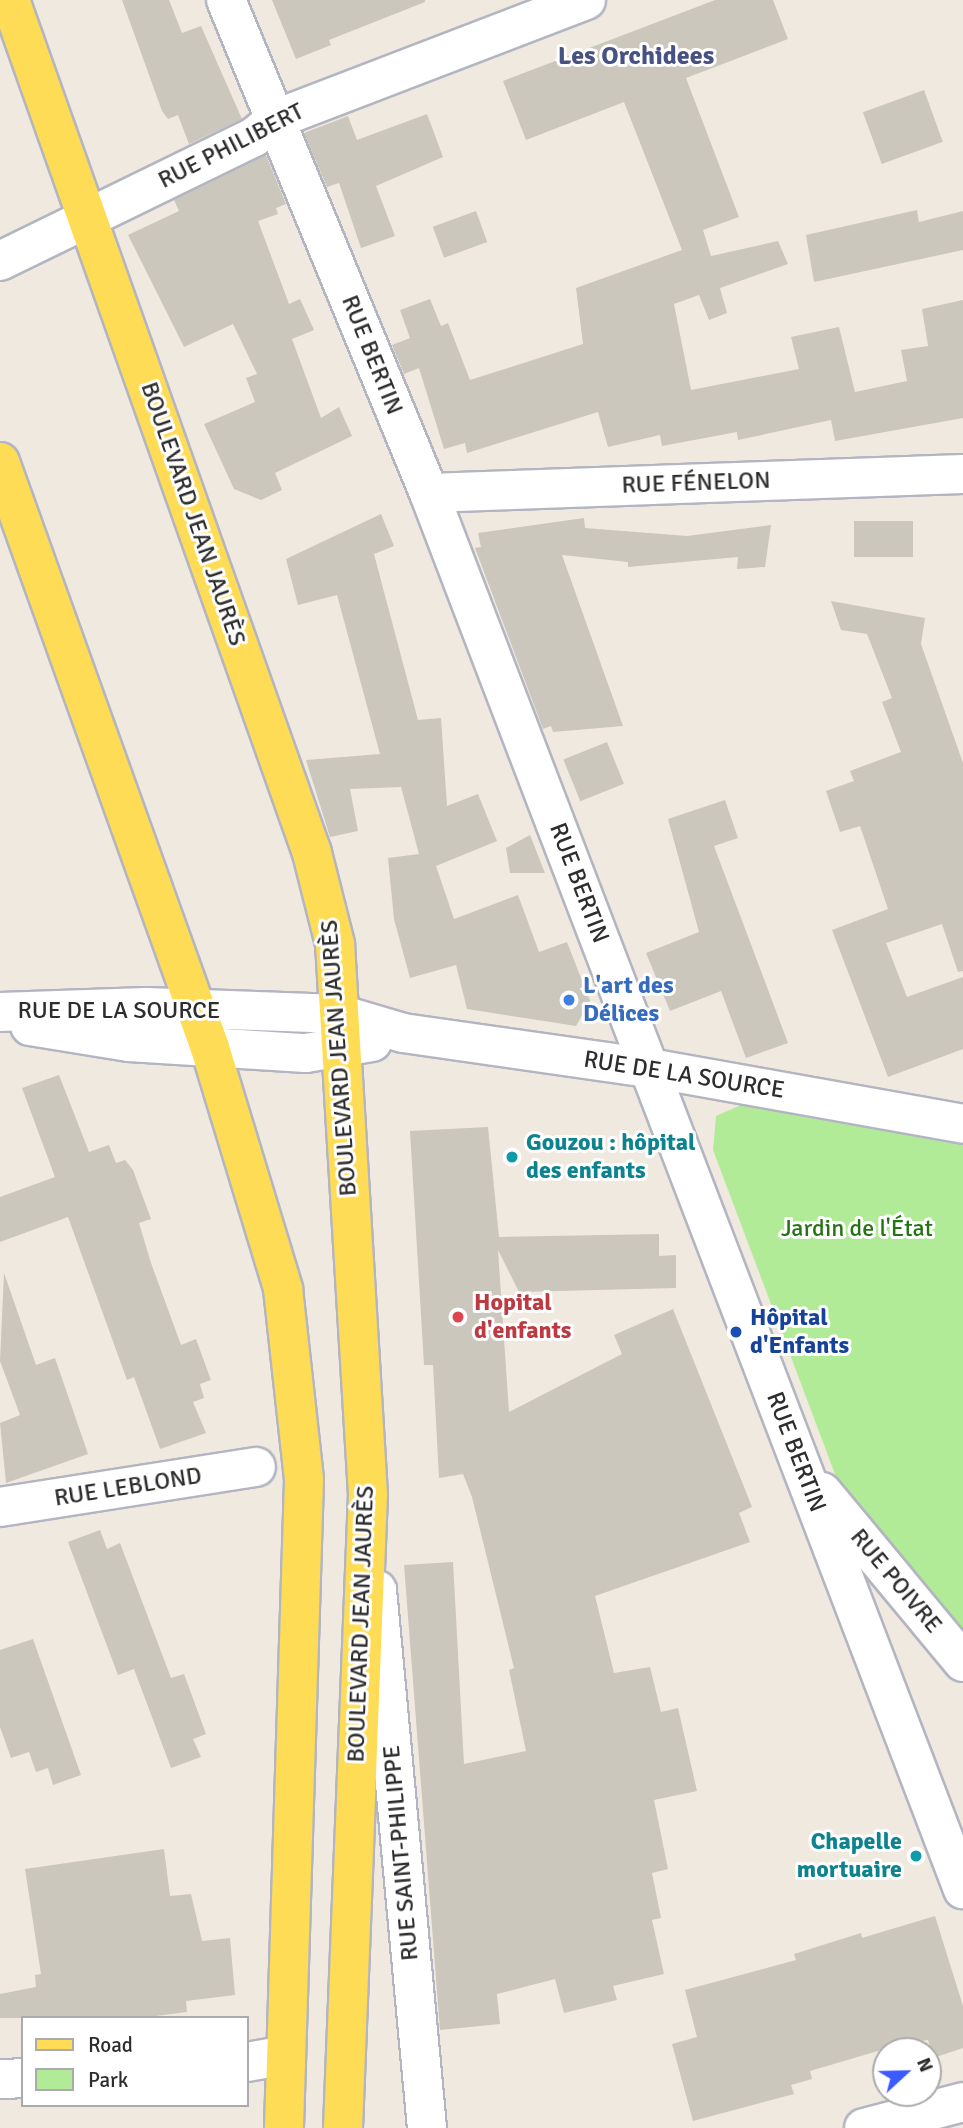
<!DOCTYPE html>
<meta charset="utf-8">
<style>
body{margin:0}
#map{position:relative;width:963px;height:2128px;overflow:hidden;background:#f0e9df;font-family:Signika,sans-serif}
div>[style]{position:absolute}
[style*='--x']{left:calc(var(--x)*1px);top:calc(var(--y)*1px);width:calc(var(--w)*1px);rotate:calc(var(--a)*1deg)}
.green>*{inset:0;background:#b1eb97}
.building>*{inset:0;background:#cbc7bd;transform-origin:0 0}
.roads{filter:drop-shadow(2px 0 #b3b5c2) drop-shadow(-2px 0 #b3b5c2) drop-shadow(0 2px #b3b5c2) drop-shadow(0 -2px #b3b5c2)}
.street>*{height:38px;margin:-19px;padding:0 19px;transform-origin:19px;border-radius:19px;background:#fff}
.secondary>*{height:38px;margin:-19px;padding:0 19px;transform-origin:19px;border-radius:19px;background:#fff}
.primary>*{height:38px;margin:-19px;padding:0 19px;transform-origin:19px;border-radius:19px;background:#fedc55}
.dots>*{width:19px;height:19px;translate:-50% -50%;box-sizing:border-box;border:4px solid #fff;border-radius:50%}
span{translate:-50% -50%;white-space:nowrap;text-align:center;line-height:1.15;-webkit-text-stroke:6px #fff;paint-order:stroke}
.street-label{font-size:24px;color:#2d2d2d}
.shop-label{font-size:24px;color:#366cbe;font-weight:700}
.left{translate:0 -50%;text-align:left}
.culture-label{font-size:24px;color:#0d838f;font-weight:700}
.right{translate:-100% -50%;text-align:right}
.park-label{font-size:24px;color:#257414}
.health-label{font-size:24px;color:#be3a42;font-weight:700}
.transit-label{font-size:24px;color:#164399;font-weight:700}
.neighbourhood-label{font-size:26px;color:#485183;font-weight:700}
.legend{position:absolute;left:21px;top:2016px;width:228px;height:91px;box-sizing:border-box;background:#fff;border:2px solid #ababab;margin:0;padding:9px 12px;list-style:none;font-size:21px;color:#2d2d2d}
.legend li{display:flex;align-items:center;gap:14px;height:35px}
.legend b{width:35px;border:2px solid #ababab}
.north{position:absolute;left:872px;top:2037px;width:70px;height:70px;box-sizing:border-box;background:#fff;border:2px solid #ababab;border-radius:50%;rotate:68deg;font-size:19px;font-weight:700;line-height:28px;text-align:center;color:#2d2d2d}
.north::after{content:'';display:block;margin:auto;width:24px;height:32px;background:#3c5bff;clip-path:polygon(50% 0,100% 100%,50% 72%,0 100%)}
</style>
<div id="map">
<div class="green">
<div style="clip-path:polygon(748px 1102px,963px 1141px,963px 1636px,841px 1490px,713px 1150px,716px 1116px)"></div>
</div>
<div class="building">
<div style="clip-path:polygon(122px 0,169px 0,182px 33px,201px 26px,242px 119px,189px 144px,178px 115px,168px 119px,162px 111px)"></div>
<div style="clip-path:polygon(272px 0,425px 0,425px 2px,329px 40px,331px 45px,296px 59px)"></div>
<div style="clip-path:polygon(715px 0,773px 0,788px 39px,686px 78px,739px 217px,703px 230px,711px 256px,778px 241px,788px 264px,720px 288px,727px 313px,709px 320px,699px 295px,674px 304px,691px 390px,799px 369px,791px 337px,839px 327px,855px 392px,907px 381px,901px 350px,928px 346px,922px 309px,963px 300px,963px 418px,835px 441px,831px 420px,738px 440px,737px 432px,662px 446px,660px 435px,608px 447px,598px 412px,467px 453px,465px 443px,444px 449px,419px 368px,404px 374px,392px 345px,410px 338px,400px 310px,430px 299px,441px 326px,448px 323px,470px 380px,583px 344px,576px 288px,682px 250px,624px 102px,526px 140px,503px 81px)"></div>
<div style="left:924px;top:90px;width:55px;height:65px;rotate:70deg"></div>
<div style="clip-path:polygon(427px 114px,443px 157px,376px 186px,395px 236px,361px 248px,339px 183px,327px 187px,304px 133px,348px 116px,357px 140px)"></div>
<div style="clip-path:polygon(266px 155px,286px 204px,276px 208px,278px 214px,258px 221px,289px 304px,300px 299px,314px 330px,292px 339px,321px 418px,339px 407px,352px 436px,275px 473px,282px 490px,261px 500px,234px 489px,204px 424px,255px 402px,246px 378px,257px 374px,233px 324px,184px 347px,128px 235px,179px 211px,174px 200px)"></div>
<div style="clip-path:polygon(917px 210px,919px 222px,963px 211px,963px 250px,814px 282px,806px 235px)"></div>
<div style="left:476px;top:211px;width:33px;height:46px;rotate:70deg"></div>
<div style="clip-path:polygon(381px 514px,394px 546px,374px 554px,418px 720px,441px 718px,447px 806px,478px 794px,497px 841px,436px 866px,454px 919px,518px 895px,539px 952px,567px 942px,590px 1001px,576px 1026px,467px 1009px,456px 965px,410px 978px,394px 919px,388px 858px,419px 854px,401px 787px,350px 789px,358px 831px,330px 837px,306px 760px,380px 754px,337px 595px,298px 605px,286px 559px)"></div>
<div style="clip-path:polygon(584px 518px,585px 528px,687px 536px,771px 525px,765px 567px,737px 569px,738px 557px,628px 567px,628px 562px,562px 555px,623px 726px,553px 732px,551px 726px,543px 729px,475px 548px,481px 547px,478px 533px)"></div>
<div style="left:913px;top:521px;width:36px;height:59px;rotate:90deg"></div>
<div style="clip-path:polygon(831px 601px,925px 618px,921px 644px,963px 763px,963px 971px,958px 972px,942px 924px,886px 943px,907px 997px,963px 977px,963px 1049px,888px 1077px,832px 930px,888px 909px,860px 826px,840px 832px,826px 791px,854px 781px,850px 771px,901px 752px,882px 702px,892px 698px,867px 634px,841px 630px)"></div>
<div style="left:607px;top:742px;width:45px;height:47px;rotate:68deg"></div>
<div style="clip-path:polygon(725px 800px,738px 838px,714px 846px,788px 1043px,746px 1058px,721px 991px,670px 1011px,646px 953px,699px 932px,668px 819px)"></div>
<div style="clip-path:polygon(530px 835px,545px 873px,510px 873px,506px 848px)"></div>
<div style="clip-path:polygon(59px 1075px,89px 1152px,109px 1145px,116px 1163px,125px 1160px,133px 1170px,151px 1219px,139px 1223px,151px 1263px,181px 1345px,196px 1339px,211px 1380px,200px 1384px,204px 1398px,193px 1402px,206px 1433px,160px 1449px,134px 1377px,127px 1380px,68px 1217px,0 1242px,0 1197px,55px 1177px,22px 1088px)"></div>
<div style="clip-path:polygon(488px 1127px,499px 1237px,659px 1234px,659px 1256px,676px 1255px,676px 1288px,519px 1292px,498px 1250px,509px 1412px,622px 1354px,614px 1335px,673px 1309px,752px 1507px,739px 1513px,750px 1542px,595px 1596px,614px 1673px,650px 1667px,661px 1712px,678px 1708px,697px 1791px,654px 1800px,668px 1869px,652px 1873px,661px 1918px,652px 1920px,664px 1974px,613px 1986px,617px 2000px,564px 2013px,555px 1979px,497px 1994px,500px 2024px,440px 2030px,404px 1565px,453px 1562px,464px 1764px,526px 1751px,509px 1670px,514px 1668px,472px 1497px,463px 1474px,439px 1478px,433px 1365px,424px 1365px,410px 1131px)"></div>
<div style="clip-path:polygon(4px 1273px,36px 1365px,55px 1358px,88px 1454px,6px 1483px,0 1423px,20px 1415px,0 1361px)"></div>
<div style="clip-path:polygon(100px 1530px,107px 1549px,120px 1543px,171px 1678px,184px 1674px,206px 1734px,193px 1739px,201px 1757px,171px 1768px,134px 1669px,118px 1675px,68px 1542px)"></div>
<div style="clip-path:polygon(33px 1639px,81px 1775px,53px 1785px,48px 1768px,36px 1772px,29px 1752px,11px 1758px,0 1727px,0 1650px)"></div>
<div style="clip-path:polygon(164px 1849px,170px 1896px,191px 1894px,202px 1941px,230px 1938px,235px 1995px,186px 2001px,187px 2012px,140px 2018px,0 2018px,0 1994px,36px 1987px,35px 1975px,41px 1974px,25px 1869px)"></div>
<div style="clip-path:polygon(935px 1916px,963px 2006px,963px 2048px,933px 2058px,928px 2040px,905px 2043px,810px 2071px,812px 2079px,791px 2085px,794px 2094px,693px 2121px,672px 2044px,697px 2037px,685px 1990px,796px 1960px,794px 1954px,861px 1933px,862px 1938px)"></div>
</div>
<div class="roads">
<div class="street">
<div style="--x:226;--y:0;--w:533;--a:67.62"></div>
<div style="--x:429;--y:493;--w:1495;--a:69.07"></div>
<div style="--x:0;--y:261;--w:283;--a:-26"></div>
<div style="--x:254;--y:137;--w:28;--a:-39"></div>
<div style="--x:276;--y:119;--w:332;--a:-21"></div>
<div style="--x:429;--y:493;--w:534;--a:-2.04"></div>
<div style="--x:822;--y:1492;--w:221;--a:50.3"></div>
<div style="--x:0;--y:1507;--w:259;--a:-8.9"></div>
<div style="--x:377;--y:1590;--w:540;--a:84.69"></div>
<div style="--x:247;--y:2062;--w:36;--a:-10"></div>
<div style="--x:0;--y:2079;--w:23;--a:-2"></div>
<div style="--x:864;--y:2128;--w:102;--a:-14.7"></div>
</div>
<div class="secondary">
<div style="--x:0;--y:1012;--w:146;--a:-2"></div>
<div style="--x:146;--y:1007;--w:193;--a:2.1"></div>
<div style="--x:339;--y:1014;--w:67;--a:16.5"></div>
<div style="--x:403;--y:1033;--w:249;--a:8.1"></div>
<div style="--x:650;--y:1068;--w:318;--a:10.1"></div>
<div style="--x:30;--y:1026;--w:100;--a:9.2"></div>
<div style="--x:129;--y:1042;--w:177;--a:3.6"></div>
<div style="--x:306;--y:1053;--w:67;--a:-9.5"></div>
</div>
<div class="primary">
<div style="--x:10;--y:0;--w:905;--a:70.5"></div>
<div style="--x:312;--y:853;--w:94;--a:75.8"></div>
<div style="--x:335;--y:944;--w:551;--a:86.57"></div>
<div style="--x:368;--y:1494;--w:634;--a:92.26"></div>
<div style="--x:0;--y:462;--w:622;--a:70.28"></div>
<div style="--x:210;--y:1048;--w:252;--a:73.1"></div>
<div style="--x:283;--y:1289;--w:192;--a:83.7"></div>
<div style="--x:304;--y:1480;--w:648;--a:91.77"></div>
</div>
</div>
<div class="dots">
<div style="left:569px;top:1000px;background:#3f7fe0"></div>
<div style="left:512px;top:1157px;background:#0f9aa8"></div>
<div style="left:458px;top:1317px;background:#e0444e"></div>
<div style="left:736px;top:1332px;background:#1a4fb4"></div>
<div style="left:916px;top:1856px;background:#0f9aa8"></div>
</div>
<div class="street-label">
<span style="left:231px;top:146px;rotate:-27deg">RUE PHILIBERT</span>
<span style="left:372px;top:355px;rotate:68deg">RUE BERTIN</span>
<span style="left:696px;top:483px;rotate:-2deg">RUE FÉNELON</span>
<span style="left:193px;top:514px;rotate:71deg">BOULEVARD JEAN JAURÈS</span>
<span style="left:579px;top:883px;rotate:69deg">RUE BERTIN</span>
<span style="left:119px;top:1011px">RUE DE LA SOURCE</span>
<span style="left:339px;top:1058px;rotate:-94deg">BOULEVARD JEAN JAURÈS</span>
<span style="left:684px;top:1075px;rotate:9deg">RUE DE LA SOURCE</span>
<span style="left:796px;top:1452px;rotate:69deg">RUE BERTIN</span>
<span style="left:128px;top:1487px;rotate:-9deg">RUE LEBLOND</span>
<span style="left:896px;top:1581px;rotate:50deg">RUE POIVRE</span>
<span style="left:361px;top:1624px;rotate:-88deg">BOULEVARD JEAN JAURÈS</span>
<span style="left:401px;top:1853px;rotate:-95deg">RUE SAINT-PHILIPPE</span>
</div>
<div class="shop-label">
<span class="left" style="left:583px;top:1000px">L'art des<br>Délices</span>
</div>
<div class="culture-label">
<span class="left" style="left:526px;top:1157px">Gouzou : hôpital<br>des enfants</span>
<span class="right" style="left:902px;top:1856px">Chapelle<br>mortuaire</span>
</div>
<div class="park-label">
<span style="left:857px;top:1229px">Jardin de l'État</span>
</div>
<div class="health-label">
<span class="left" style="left:474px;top:1317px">Hopital<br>d'enfants</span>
</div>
<div class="transit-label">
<span class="left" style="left:750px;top:1332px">Hôpital<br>d'Enfants</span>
</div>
<div class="neighbourhood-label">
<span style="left:636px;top:57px">Les Orchidees</span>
</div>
<ul class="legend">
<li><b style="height:9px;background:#fedc55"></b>Road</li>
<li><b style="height:19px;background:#b1eb97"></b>Park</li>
</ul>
<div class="north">N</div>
</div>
